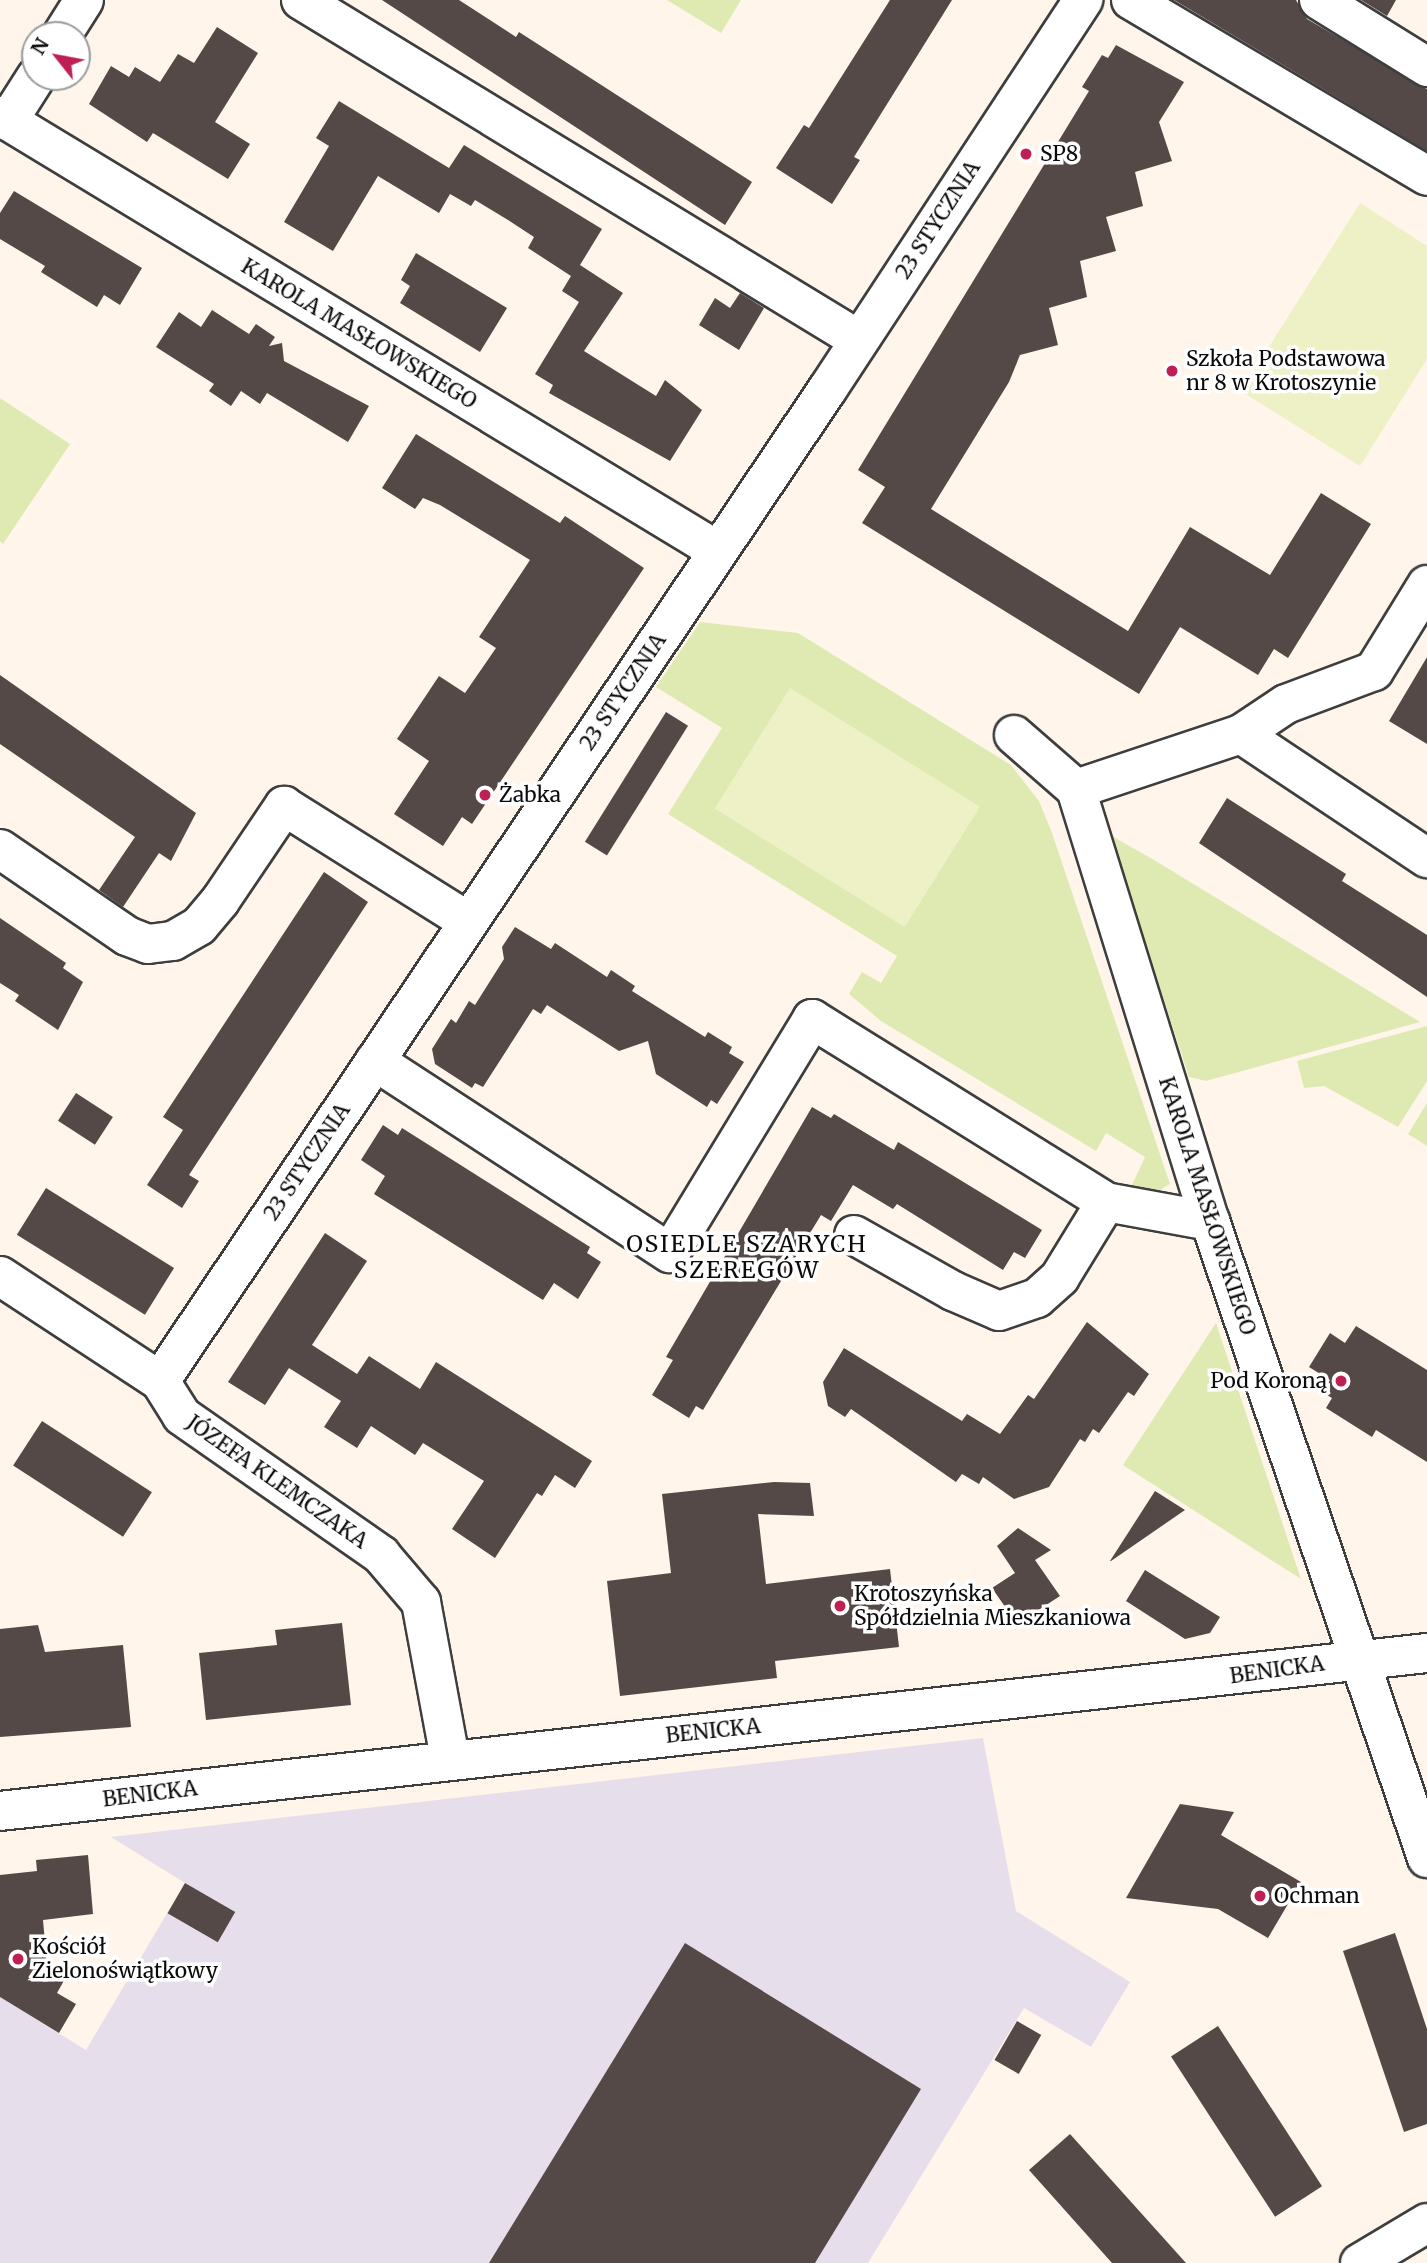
<!DOCTYPE html>
<meta charset="utf-8">
<style>
body{margin:0}
#map{position:relative;width:1427px;height:2263px;overflow:hidden;background:#fff5ea;font-family:Merriweather,serif}
div>[style]{position:absolute}
[style*='--x']{left:calc(var(--x)*1px);top:calc(var(--y)*1px);width:calc(var(--w)*1px);rotate:calc(var(--a)*1deg)}
.industrial>*{inset:0;background:#e6dfeb}
.green>*{inset:0;background:#dfeab3}
.pitch>*{inset:0;background:#eef1c5;transform-origin:0 0}
.building>*{inset:0;background:#544947;transform-origin:0 0}
.roads{filter:drop-shadow(2px 0 #3e3e3e) drop-shadow(-2px 0 #3e3e3e) drop-shadow(0 2px #3e3e3e) drop-shadow(0 -2px #3e3e3e)}
.minor>*{height:38px;margin:-19px;padding:0 19px;transform-origin:19px;border-radius:19px;background:#fff}
.dots>*{width:19px;height:19px;translate:-50% -50%;box-sizing:border-box;border:4px solid #fff;border-radius:50%}
span{translate:-50% -50%;white-space:nowrap;text-align:center;line-height:1.15;-webkit-text-stroke:7px #fff;paint-order:stroke}
.poi-label{font-size:21px;color:#0b0b0b}
.left{translate:0 -50%;text-align:left}
.right{translate:-100% -50%;text-align:right}
.street-label{font-size:21px;color:#0b0b0b}
.neighbourhood-label{font-size:23px;color:#0b0b0b;letter-spacing:2px}
.north{position:absolute;left:21px;top:21px;width:70px;height:70px;box-sizing:border-box;background:#fff;border:2px solid #9d9d9d;border-radius:50%;rotate:301deg;font-size:19px;font-weight:700;line-height:28px;text-align:center;color:#0b0b0b}
.north::after{content:'';display:block;margin:auto;width:24px;height:32px;background:#be2054;clip-path:polygon(50% 0,100% 100%,50% 72%,0 100%)}
</style>
<div id="map">
<div class="industrial">
<div style="clip-path:polygon(983px 1738px,1016px 1911px,1130px 1982px,1091px 2047px,1024px 2008px,868px 2263px,0 2263px,0 1997px,86px 2050px,185px 1883px,111px 1837px)"></div>
</div>
<div class="green">
<div style="clip-path:polygon(667px 0,741px 0,721px 33px)"></div>
<div style="clip-path:polygon(0 398px,70px 444px,3px 544px,0 541px)"></div>
<div style="clip-path:polygon(700px 622px,798px 633px,1011px 765px,1039px 801px,1052px 833px,1170px 1184px,1155px 1193px,1134px 1190px,1131px 1187px,1145px 1157px,1106px 1133px,1096px 1151px,881px 1021px,849px 994px,862px 972px,881px 983px,897px 956px,668px 814px,722px 728px,656px 687px)"></div>
<div style="clip-path:polygon(1110px 835px,1154px 860px,1420px 1022px,1206px 1081px,1189px 1077px)"></div>
<div style="clip-path:polygon(1427px 1026px,1427px 1081px,1398px 1127px,1324px 1086px,1304px 1088px,1297px 1061px)"></div>
<div style="clip-path:polygon(1427px 1103px,1427px 1146px,1408px 1134px)"></div>
<div style="clip-path:polygon(1216px 1323px,1301px 1579px,1123px 1465px)"></div>
</div>
<div class="pitch">
<div style="clip-path:polygon(1360px 203px,1427px 246px,1427px 359px,1360px 466px,1241px 391px)"></div>
<div style="left:790px;top:688px;width:224px;height:142px;rotate:32deg"></div>
</div>
<div class="building">
<div style="clip-path:polygon(382px 0,459px 0,516px 37px,519px 32px,752px 182px,725px 225px)"></div>
<div style="clip-path:polygon(890px 0,952px 0,854px 157px,860px 160px,832px 204px,776px 168px,804px 125px,809px 128px)"></div>
<div style="clip-path:polygon(1174px 0,1296px 0,1307px 19px,1427px 89px,1427px 151px)"></div>
<div style="clip-path:polygon(1361px 0,1396px 0,1387px 16px)"></div>
<div style="clip-path:polygon(217px 27px,258px 53px,215px 122px,250px 144px,228px 179px,153px 133px,147px 142px,89px 104px,111px 66px,129px 77px,135px 67px,160px 82px,178px 54px,194px 63px)"></div>
<div style="clip-path:polygon(1116px 45px,1184px 82px,1159px 122px,1172px 161px,1135px 172px,1143px 206px,1106px 217px,1116px 251px,1080px 261px,1087px 297px,1049px 308px,1058px 345px,1020px 355px,1009px 382px,931px 509px,1128px 631px,1190px 527px,1270px 575px,1321px 493px,1371px 524px,1288px 658px,1274px 649px,1258px 675px,1180px 627px,1139px 694px,862px 523px,885px 487px,858px 470px,1089px 91px,1082px 87px,1102px 55px,1108px 58px)"></div>
<div style="clip-path:polygon(339px 101px,449px 168px,464px 145px,602px 229px,580px 265px,623px 293px,584px 351px,656px 396px,665px 380px,702px 410px,670px 461px,549px 393px,553px 385px,535px 374px,579px 302px,562px 291px,571px 276px,528px 248px,534px 237px,508px 220px,475px 200px,471px 206px,450px 194px,439px 213px,378px 176px,333px 251px,284px 222px,329px 146px,316px 138px)"></div>
<div style="clip-path:polygon(14px 191px,142px 268px,120px 305px,104px 295px,97px 307px,41px 272px,45px 266px,0 239px,0 213px)"></div>
<div style="clip-path:polygon(416px 253px,507px 308px,480px 352px,400px 303px,410px 286px,401px 280px)"></div>
<div style="clip-path:polygon(740px 293px,764px 308px,739px 350px,699px 325px,715px 298px,730px 308px)"></div>
<div style="clip-path:polygon(212px 310px,249px 334px,256px 324px,275px 337px,269px 346px,282px 343px,284px 361px,369px 406px,348px 442px,267px 393px,260px 404px,241px 391px,231px 406px,209px 391px,214px 384px,156px 347px,179px 312px,201px 327px)"></div>
<div style="clip-path:polygon(416px 434px,560px 523px,565px 516px,644px 568px,472px 824px,462px 817px,443px 846px,394px 814px,429px 761px,397px 739px,439px 676px,465px 693px,496px 648px,479px 637px,530px 560px,440px 505px,423px 498px,415px 509px,382px 488px)"></div>
<div style="clip-path:polygon(1427px 657px,1427px 744px,1389px 721px)"></div>
<div style="clip-path:polygon(0 675px,196px 813px,171px 861px,159px 853px,123px 907px,99px 890px,135px 837px,0 744px)"></div>
<div style="left:666px;top:712px;width:26px;height:153px;rotate:32deg"></div>
<div style="clip-path:polygon(1227px 798px,1346px 874px,1342px 881px,1427px 935px,1427px 997px,1199px 843px)"></div>
<div style="clip-path:polygon(324px 872px,368px 902px,189px 1175px,199px 1181px,182px 1208px,147px 1185px,183px 1130px,163px 1117px)"></div>
<div style="clip-path:polygon(0 918px,66px 963px,63px 968px,83px 982px,58px 1030px,15px 1001px,19px 995px,0 983px)"></div>
<div style="clip-path:polygon(515px 927px,551px 949px,555px 943px,607px 977px,611px 970px,635px 986px,632px 991px,705px 1037px,708px 1032px,732px 1047px,729px 1053px,744px 1062px,717px 1104px,711px 1100px,707px 1107px,656px 1074px,648px 1041px,619px 1051px,547px 1005px,541px 1014px,533px 1009px,483px 1087px,475px 1083px,472px 1088px,435px 1064px,432px 1049px,451px 1019px,456px 1023px,469px 1001px,475px 1005px,504px 959px,502px 947px)"></div>
<div style="left:76px;top:1093px;width:44px;height:33px;rotate:33deg"></div>
<div style="clip-path:polygon(812px 1107px,831px 1118px,834px 1114px,894px 1150px,898px 1142px,1042px 1230px,1025px 1258px,1014px 1252px,1003px 1270px,897px 1204px,893px 1209px,853px 1185px,831px 1221px,821px 1215px,703px 1410px,696px 1406px,689px 1418px,652px 1395px,673px 1360px,666px 1357px)"></div>
<div style="clip-path:polygon(383px 1125px,398px 1135px,402px 1128px,590px 1247px,587px 1253px,601px 1262px,578px 1299px,554px 1283px,543px 1300px,374px 1194px,385px 1176px,361px 1160px)"></div>
<div style="left:46px;top:1188px;width:151px;height:55px;rotate:32deg"></div>
<div style="clip-path:polygon(325px 1233px,367px 1261px,312px 1345px,357px 1374px,369px 1356px,420px 1389px,436px 1362px,592px 1461px,575px 1488px,555px 1475px,542px 1496px,537px 1493px,495px 1558px,452px 1529px,484px 1481px,423px 1443px,415px 1455px,371px 1426px,357px 1448px,324px 1427px,341px 1401px,289px 1368px,265px 1405px,228px 1382px)"></div>
<div style="clip-path:polygon(1087px 1322px,1149px 1374px,1134px 1396px,1128px 1392px,1099px 1433px,1093px 1429px,1085px 1442px,1080px 1439px,1049px 1487px,1014px 1499px,983px 1477px,979px 1484px,962px 1474px,956px 1482px,851px 1409px,845px 1417px,828px 1406px,823px 1382px,844px 1348px,962px 1421px,967px 1414px,1000px 1434px,1028px 1395px,1034px 1399px)"></div>
<div style="clip-path:polygon(1356px 1326px,1427px 1370px,1427px 1462px,1376px 1430px,1372px 1437px,1326px 1408px,1332px 1398px,1322px 1392px,1330px 1380px,1309px 1367px,1330px 1333px,1345px 1343px)"></div>
<div style="left:42px;top:1421px;width:131px;height:53px;rotate:33deg"></div>
<div style="clip-path:polygon(774px 1482px,810px 1483px,814px 1516px,758px 1514px,766px 1584px,890px 1569px,899px 1647px,775px 1661px,777px 1678px,620px 1696px,607px 1581px,671px 1573px,662px 1494px)"></div>
<div style="clip-path:polygon(1155px 1491px,1185px 1510px,1111px 1561px,1110px 1561px)"></div>
<div style="clip-path:polygon(1018px 1528px,1051px 1550px,1035px 1560px,1060px 1596px,1017px 1624px,992px 1588px,1015px 1573px,997px 1546px)"></div>
<div style="clip-path:polygon(1145px 1570px,1220px 1617px,1210px 1633px,1185px 1639px,1126px 1601px)"></div>
<div style="clip-path:polygon(342px 1623px,351px 1705px,206px 1720px,199px 1653px,277px 1645px,275px 1630px)"></div>
<div style="clip-path:polygon(38px 1625px,45px 1652px,123px 1645px,131px 1727px,0 1737px,0 1629px)"></div>
<div style="clip-path:polygon(1180px 1804px,1234px 1812px,1221px 1835px,1301px 1882px,1268px 1938px,1218px 1909px,1126px 1898px)"></div>
<div style="clip-path:polygon(88px 1855px,93px 1914px,43px 1920px,47px 1965px,66px 1977px,57px 1993px,76px 2004px,59px 2033px,0 1997px,0 1875px,37px 1871px,36px 1860px)"></div>
<div style="left:185px;top:1883px;width:58px;height:35px;rotate:30deg"></div>
<div style="clip-path:polygon(1395px 1933px,1427px 2029px,1427px 2124px,1404px 2132px,1343px 1951px)"></div>
<div style="clip-path:polygon(685px 1943px,921px 2089px,815px 2263px,489px 2263px)"></div>
<div style="left:1017px;top:2021px;width:28px;height:45px;rotate:30deg"></div>
<div style="left:1218px;top:2026px;width:191px;height:56px;rotate:57deg"></div>
<div style="clip-path:polygon(1070px 2134px,1186px 2263px,1112px 2263px,1029px 2170px)"></div>
</div>
<div class="roads">
<div class="minor">
<div style="--x:301;--y:0;--w:653;--a:31.35"></div>
<div style="--x:1131;--y:0;--w:344;--a:30.7"></div>
<div style="--x:1319;--y:0;--w:127;--a:31.8"></div>
<div style="--x:62;--y:35;--w:41;--a:-57.8"></div>
<div style="--x:0;--y:116;--w:839;--a:31.21"></div>
<div style="--x:8;--y:121;--w:52;--a:-57.5"></div>
<div style="--x:1241;--y:734;--w:54;--a:-33.7"></div>
<div style="--x:1286;--y:704;--w:94;--a:-20.6"></div>
<div style="--x:1374;--y:671;--w:101;--a:-58.4"></div>
<div style="--x:1014;--y:735;--w:82;--a:41.1"></div>
<div style="--x:1076;--y:789;--w:452;--a:72.8"></div>
<div style="--x:1210;--y:1221;--w:673;--a:71.19"></div>
<div style="--x:1076;--y:789;--w:174;--a:-18.4"></div>
<div style="--x:1241;--y:734;--w:224;--a:33.7"></div>
<div style="--x:0;--y:849;--w:154;--a:34.4"></div>
<div style="--x:127;--y:936;--w:22;--a:21"></div>
<div style="--x:148;--y:944;--w:25;--a:-7"></div>
<div style="--x:173;--y:941;--w:30;--a:-30"></div>
<div style="--x:199;--y:926;--w:33;--a:-50"></div>
<div style="--x:220;--y:901;--w:115;--a:-56"></div>
<div style="--x:284;--y:806;--w:218;--a:32.1"></div>
<div style="--x:375;--y:1061;--w:352;--a:33.1"></div>
<div style="--x:670;--y:1253;--w:274;--a:-58.7"></div>
<div style="--x:812;--y:1019;--w:346;--a:31.9"></div>
<div style="--x:1106;--y:1202;--w:106;--a:10.4"></div>
<div style="--x:854;--y:1235;--w:114;--a:29.5"></div>
<div style="--x:953;--y:1291;--w:50;--a:23.5"></div>
<div style="--x:999;--y:1311;--w:40;--a:-18.9"></div>
<div style="--x:1037;--y:1298;--w:31;--a:-42"></div>
<div style="--x:1060;--y:1277;--w:88;--a:-58.5"></div>
<div style="--x:0;--y:1276;--w:191;--a:33.3"></div>
<div style="--x:160;--y:1381;--w:41;--a:57.8"></div>
<div style="--x:182;--y:1416;--w:243;--a:34.9"></div>
<div style="--x:381;--y:1555;--w:62;--a:49.6"></div>
<div style="--x:421;--y:1602;--w:160;--a:79.5"></div>
<div style="--x:160;--y:1381;--w:1195;--a:-56.06"></div>
<div style="--x:827;--y:390;--w:467;--a:-56.7"></div>
<div style="--x:0;--y:1811;--w:1436;--a:-6.32"></div>
<div style="--x:1360;--y:2263;--w:78;--a:-30.8"></div>
</div>
</div>
<div class="dots">
<div style="left:1026px;top:154px;background:#be2054"></div>
<div style="left:1172px;top:371px;background:#be2054"></div>
<div style="left:485px;top:795px;background:#be2054"></div>
<div style="left:1341px;top:1381px;background:#be2054"></div>
<div style="left:840px;top:1606px;background:#be2054"></div>
<div style="left:1260px;top:1896px;background:#be2054"></div>
<div style="left:18px;top:1959px;background:#be2054"></div>
</div>
<div class="poi-label">
<span class="left" style="left:1040px;top:154px">SP8</span>
<span class="left" style="left:1186px;top:371px">Szkoła Podstawowa<br>nr 8 w Krotoszynie</span>
<span class="left" style="left:499px;top:795px">Żabka</span>
<span class="right" style="left:1327px;top:1381px">Pod Koroną</span>
<span class="left" style="left:854px;top:1606px">Krotoszyńska<br>Spółdzielnia Mieszkaniowa</span>
<span class="left" style="left:1274px;top:1896px">Ochman</span>
<span class="left" style="left:32px;top:1959px">Kościół<br>Zielonoświątkowy</span>
</div>
<div class="street-label">
<span style="left:938px;top:220px;rotate:-57deg">23 STYCZNIA</span>
<span style="left:359px;top:334px;rotate:31deg">KAROLA MASŁOWSKIEGO</span>
<span style="left:623px;top:692px;rotate:-56deg">23 STYCZNIA</span>
<span style="left:307px;top:1162px;rotate:-56deg">23 STYCZNIA</span>
<span style="left:1207px;top:1206px;rotate:72deg">KAROLA MASŁOWSKIEGO</span>
<span style="left:277px;top:1482px;rotate:35deg">JÓZEFA KLEMCZAKA</span>
<span style="left:1277px;top:1670px;rotate:-8deg">BENICKA</span>
<span style="left:713px;top:1731px;rotate:-6deg">BENICKA</span>
<span style="left:150px;top:1794px;rotate:-7deg">BENICKA</span>
</div>
<div class="neighbourhood-label">
<span style="left:747px;top:1257px">OSIEDLE SZARYCH<br>SZEREGÓW</span>
</div>
<div class="north">N</div>
</div>
